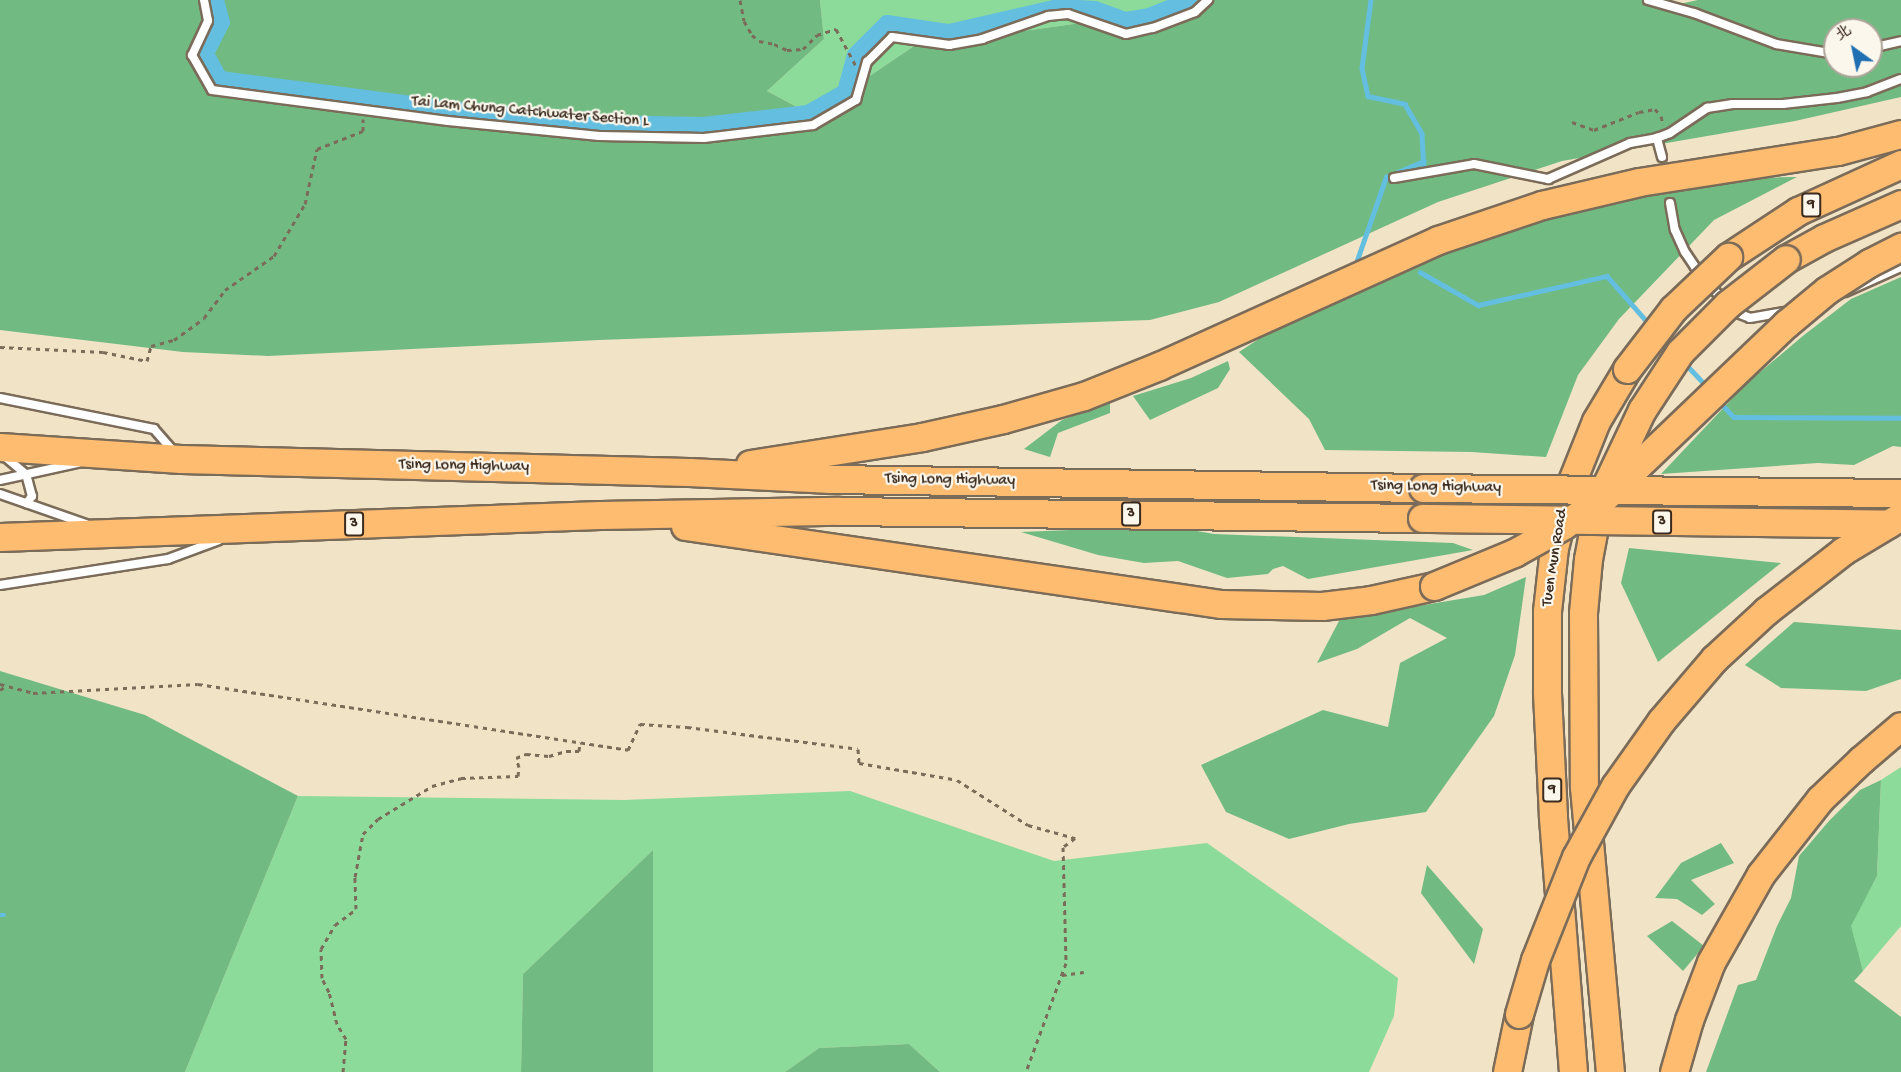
<!DOCTYPE html>
<meta charset="utf-8">
<style>
body{margin:0}
#map{position:relative;width:1901px;height:1072px;overflow:hidden;background:#f1e3c6;font-family:"Gochi Hand","LXGW WenKai TC",sans-serif}
div>[style]{position:absolute}
[style*='--x']{left:calc(var(--x)*1px);top:calc(var(--y)*1px);width:calc(var(--w)*1px);rotate:calc(var(--a)*1deg)}
.green>*{inset:0;background:#8cdb9a}
.forest>*{inset:0;background:#71bb82}
.stream>*{height:4.5px;margin:-2.25px;padding:0 2.25px;transform-origin:2.25px;border-radius:2.25px;background:#63bee0}
.canal>*{height:16px;margin:-8px;padding:0 8px;transform-origin:8px;border-radius:8px;background:#63bee0}
.path>*{height:3px;margin-top:-1.5px;transform-origin:0;background:repeating-linear-gradient(90deg,#7b6b59 0 4.5px,transparent 0 9px)}
.roads{filter:drop-shadow(2px 0 #7b6b59) drop-shadow(-2px 0 #7b6b59) drop-shadow(0 2px #7b6b59) drop-shadow(0 -2px #7b6b59)}
.lane>*{height:8px;margin:-4px;padding:0 4px;transform-origin:4px;border-radius:4px;background:#fff}
.highway>*{height:27px;margin:-13.5px;padding:0 13.5px;transform-origin:13.5px;border-radius:13.5px;background:#febc71}
.bridges{filter:drop-shadow(2px 0 #7b6b59) drop-shadow(-2px 0 #7b6b59) drop-shadow(0 2px #7b6b59) drop-shadow(0 -2px #7b6b59)}
.highway-bridge>*{height:27px;margin:-13.5px;padding:0 13.5px;transform-origin:13.5px;border-radius:13.5px;background:#febc71}
span{translate:-50% -50%;white-space:nowrap;text-align:center;line-height:1.15;-webkit-text-stroke:4.5px #fbf7ec;paint-order:stroke}
.shield-label span{padding:2px 4px;background:#fbf7ec;border:2px solid;border-radius:4px;-webkit-text-stroke-width:0}
.shield-label{font-size:15px;color:#3b2a1e;font-weight:700}
.street-label{font-size:16px;color:#3b2a1e}
.north{position:absolute;left:1823px;top:18px;width:60px;height:60px;box-sizing:border-box;background:#fbf7ec;border:2px solid #aea59a;border-radius:50%;rotate:327deg;font-size:16px;font-weight:700;line-height:24px;text-align:center;color:#3b2a1e}
.north::after{content:'';display:block;margin:auto;width:21px;height:27px;background:#1f6fb2;clip-path:polygon(50% 0,100% 100%,50% 72%,0 100%)}
</style>
<div id="map">
<div class="green">
<div style="clip-path:polygon(820px 0,1203px 0,1146px 34px,1095px 21px,914px 46px,812px 115px,767px 91px,824px 39px)"></div>
<div style="clip-path:polygon(1901px 767px,1901px 926px,1863px 971px,1850px 926px,1877px 876px,1881px 780px)"></div>
<div style="clip-path:polygon(850px 791px,1054px 861px,1207px 843px,1398px 978px,1394px 1016px,1369px 1072px,940px 1072px,909px 1044px,819px 1048px,785px 1072px,653px 1072px,653px 850px,523px 974px,521px 1072px,185px 1072px,298px 796px,624px 800px)"></div>
</div>
<div class="forest">
<div style="clip-path:polygon(evenodd,0 0,820px 0,824px 39px,767px 91px,812px 115px,914px 46px,1095px 21px,1146px 34px,1203px 0,1666px 0,1679px 4px,1698px 0,1901px 0,1901px 97px,1795px 121px,1562px 161px,1438px 202px,1219px 302px,1150px 320px,599px 340px,268px 356px,183px 352px,0 330px,0 0,1835px 30px,1871px 30px,1871px 66px,1835px 66px,1835px 30px)"></div>
<div style="clip-path:polygon(1797px 177px,1714px 220px,1619px 319px,1578px 375px,1546px 457px,1472px 452px,1325px 450px,1309px 419px,1239px 352px,1289px 319px,1517px 219px,1585px 198px,1745px 178px)"></div>
<div style="clip-path:polygon(1901px 277px,1901px 447px,1893px 446px,1854px 465px,1818px 463px,1661px 474px,1747px 383px,1804px 335px,1851px 299px)"></div>
<div style="clip-path:polygon(1228px 361px,1230px 369px,1218px 388px,1150px 420px,1133px 396px,1191px 378px)"></div>
<div style="clip-path:polygon(1110px 401px,1110px 413px,1058px 433px,1050px 457px,1024px 449px,1062px 420px)"></div>
<div style="clip-path:polygon(1169px 526px,1214px 534px,1453px 543px,1473px 550px,1308px 579px,1283px 566px,1273px 569px,1268px 574px,1227px 578px,1178px 561px,1144px 563px,1098px 555px,1021px 532px)"></div>
<div style="clip-path:polygon(1629px 548px,1781px 563px,1658px 662px,1621px 583px)"></div>
<div style="clip-path:polygon(1526px 577px,1515px 655px,1494px 716px,1426px 812px,1349px 824px,1289px 839px,1226px 812px,1201px 765px,1323px 710px,1388px 727px,1400px 663px,1447px 638px,1410px 618px,1357px 649px,1317px 663px,1340px 619px,1484px 595px)"></div>
<div style="clip-path:polygon(1794px 622px,1901px 630px,1901px 679px,1866px 691px,1781px 688px,1745px 665px)"></div>
<div style="clip-path:polygon(0 671px,145px 715px,298px 796px,185px 1072px,0 1072px)"></div>
<div style="clip-path:polygon(1881px 780px,1877px 876px,1851px 926px,1863px 971px,1854px 981px,1901px 1017px,1901px 1072px,1706px 1072px,1738px 985px,1756px 980px,1777px 926px,1791px 898px,1799px 856px,1829px 821px,1860px 790px)"></div>
<div style="clip-path:polygon(1721px 843px,1734px 863px,1691px 880px,1715px 904px,1702px 915px,1677px 899px,1655px 898px,1681px 863px)"></div>
<div style="clip-path:polygon(653px 850px,653px 1072px,521px 1072px,523px 974px)"></div>
<div style="clip-path:polygon(1427px 865px,1483px 929px,1474px 964px,1421px 893px)"></div>
<div style="clip-path:polygon(1672px 921px,1704px 946px,1683px 971px,1647px 936px)"></div>
<div style="clip-path:polygon(909px 1044px,940px 1072px,785px 1072px,819px 1048px)"></div>
</div>
<div class="stream">
<div style="--x:1371;--y:0;--w:69;--a:97.5"></div>
<div style="--x:1362;--y:68;--w:29;--a:78"></div>
<div style="--x:1368;--y:96;--w:38;--a:12"></div>
<div style="--x:1405;--y:104;--w:34;--a:60"></div>
<div style="--x:1422;--y:134;--w:39;--a:87"></div>
<div style="--x:1356;--y:263;--w:91;--a:-70.8"></div>
<div style="--x:1386;--y:177;--w:41;--a:-22.8"></div>
<div style="--x:1420;--y:272;--w:67;--a:29.6"></div>
<div style="--x:1478;--y:305;--w:132;--a:-12.7"></div>
<div style="--x:1607;--y:276;--w:65;--a:48.7"></div>
<div style="--x:1684;--y:362;--w:34;--a:47"></div>
<div style="--x:1718;--y:400;--w:23;--a:47"></div>
<div style="--x:1734;--y:417;--w:167;--a:0.3"></div>
<div style="--x:0;--y:915;--w:4;--a:0"></div>
</div>
<div class="canal">
<div style="--x:216;--y:0;--w:23;--a:75"></div>
<div style="--x:222;--y:22;--w:36;--a:117"></div>
<div style="--x:206;--y:54;--w:29;--a:61"></div>
<div style="--x:220;--y:79;--w:232;--a:7.4"></div>
<div style="--x:450;--y:109;--w:151;--a:5.3"></div>
<div style="--x:600;--y:123;--w:103;--a:1.1"></div>
<div style="--x:703;--y:125;--w:106;--a:-6.5"></div>
<div style="--x:808;--y:113;--w:43;--a:-29.6"></div>
<div style="--x:845;--y:92;--w:38;--a:-75"></div>
<div style="--x:855;--y:55;--w:45;--a:-45"></div>
<div style="--x:887;--y:23;--w:63;--a:8.3"></div>
<div style="--x:949;--y:32;--w:112;--a:-12.9"></div>
<div style="--x:1058;--y:7;--w:37;--a:3"></div>
<div style="--x:1095;--y:9;--w:33;--a:20"></div>
<div style="--x:1126;--y:20;--w:23;--a:-10"></div>
<div style="--x:1149;--y:16;--w:43;--a:-21.8"></div>
</div>
<div class="path">
<div style="--x:740;--y:0;--w:21;--a:79"></div>
<div style="--x:744;--y:21;--w:16;--a:60"></div>
<div style="--x:752;--y:35;--w:9;--a:41"></div>
<div style="--x:759;--y:41;--w:15;--a:11"></div>
<div style="--x:774;--y:44;--w:14;--a:25"></div>
<div style="--x:787;--y:50;--w:16;--a:-4"></div>
<div style="--x:803;--y:49;--w:20;--a:-45"></div>
<div style="--x:817;--y:35;--w:20;--a:-18"></div>
<div style="--x:836;--y:29;--w:42;--a:61.6"></div>
<div style="--x:1572;--y:122;--w:23;--a:20"></div>
<div style="--x:1594;--y:130;--w:48;--a:-21.8"></div>
<div style="--x:1639;--y:112;--w:16;--a:-11"></div>
<div style="--x:1655;--y:109;--w:9;--a:49"></div>
<div style="--x:1661;--y:116;--w:9;--a:77"></div>
<div style="--x:0;--y:347;--w:103;--a:2.8"></div>
<div style="--x:103;--y:352;--w:45;--a:11.6"></div>
<div style="--x:147;--y:361;--w:16;--a:-75"></div>
<div style="--x:151;--y:346;--w:24;--a:-15"></div>
<div style="--x:174;--y:340;--w:37;--a:-36"></div>
<div style="--x:204;--y:318;--w:35;--a:-53"></div>
<div style="--x:225;--y:290;--w:60;--a:-34.8"></div>
<div style="--x:274;--y:256;--w:61;--a:-59.2"></div>
<div style="--x:305;--y:204;--w:56;--a:-77.7"></div>
<div style="--x:317;--y:149;--w:49;--a:-21.4"></div>
<div style="--x:363;--y:131;--w:12;--a:-90"></div>
<div style="--x:0;--y:684;--w:34;--a:15"></div>
<div style="--x:33;--y:693;--w:165;--a:-3.1"></div>
<div style="--x:198;--y:684;--w:435;--a:8.7"></div>
<div style="--x:628;--y:750;--w:29;--a:-65"></div>
<div style="--x:640;--y:724;--w:47;--a:3.7"></div>
<div style="--x:687;--y:727;--w:172;--a:7.3"></div>
<div style="--x:858;--y:749;--w:14;--a:86"></div>
<div style="--x:859;--y:763;--w:99;--a:9.8"></div>
<div style="--x:957;--y:780;--w:84;--a:32.4"></div>
<div style="--x:1028;--y:825;--w:49;--a:15.5"></div>
<div style="--x:1075;--y:838;--w:15;--a:143"></div>
<div style="--x:1063;--y:847;--w:116;--a:88.5"></div>
<div style="--x:1066;--y:963;--w:116;--a:110.2"></div>
<div style="--x:0;--y:690;--w:7;--a:-34"></div>
<div style="--x:1062;--y:975;--w:22;--a:-8"></div>
<div style="--x:343;--y:1072;--w:33;--a:-85"></div>
<div style="--x:346;--y:1039;--w:17;--a:-121"></div>
<div style="--x:337;--y:1024;--w:33;--a:-104"></div>
<div style="--x:329;--y:992;--w:16;--a:-117"></div>
<div style="--x:322;--y:978;--w:29;--a:-92"></div>
<div style="--x:321;--y:949;--w:28;--a:-60"></div>
<div style="--x:335;--y:925;--w:26;--a:-37"></div>
<div style="--x:356;--y:909;--w:32;--a:-92"></div>
<div style="--x:355;--y:877;--w:44;--a:-79.5"></div>
<div style="--x:363;--y:834;--w:21;--a:-45"></div>
<div style="--x:378;--y:819;--w:63;--a:-31.4"></div>
<div style="--x:432;--y:786;--w:30;--a:-15"></div>
<div style="--x:461;--y:778;--w:57;--a:-2"></div>
<div style="--x:518;--y:776;--w:9;--a:-84"></div>
<div style="--x:519;--y:767;--w:9;--a:-108"></div>
<div style="--x:516;--y:758;--w:11;--a:-22"></div>
<div style="--x:526;--y:754;--w:23;--a:5"></div>
<div style="--x:549;--y:756;--w:18;--a:-16"></div>
<div style="--x:566;--y:751;--w:13;--a:0"></div>
<div style="--x:579;--y:751;--w:9;--a:-84"></div>
</div>
<div class="roads">
<div class="lane">
<div style="--x:204;--y:0;--w:21;--a:79"></div>
<div style="--x:208;--y:21;--w:38;--a:115"></div>
<div style="--x:192;--y:55;--w:40;--a:60.3"></div>
<div style="--x:212;--y:90;--w:238;--a:7.5"></div>
<div style="--x:448;--y:121;--w:152;--a:5.7"></div>
<div style="--x:599;--y:136;--w:105;--a:1.1"></div>
<div style="--x:704;--y:138;--w:110;--a:-6.8"></div>
<div style="--x:813;--y:125;--w:50;--a:-30.2"></div>
<div style="--x:856;--y:100;--w:40;--a:-74"></div>
<div style="--x:867;--y:62;--w:35;--a:-45"></div>
<div style="--x:892;--y:37;--w:58;--a:8"></div>
<div style="--x:949;--y:45;--w:34;--a:-10"></div>
<div style="--x:982;--y:39;--w:70;--a:-19.2"></div>
<div style="--x:1048;--y:16;--w:20;--a:-6"></div>
<div style="--x:1068;--y:14;--w:61;--a:19"></div>
<div style="--x:1126;--y:34;--w:28;--a:-13"></div>
<div style="--x:1153;--y:28;--w:45;--a:-20.9"></div>
<div style="--x:1195;--y:12;--w:18;--a:-43"></div>
<div style="--x:1648;--y:0;--w:48;--a:15.8"></div>
<div style="--x:1694;--y:13;--w:88;--a:20.7"></div>
<div style="--x:1776;--y:44;--w:60;--a:9.6"></div>
<div style="--x:1871;--y:48;--w:31;--a:-13"></div>
<div style="--x:1662;--y:157;--w:20;--a:-105"></div>
<div style="--x:1657;--y:138;--w:14;--a:-21"></div>
<div style="--x:1670;--y:133;--w:45;--a:-34"></div>
<div style="--x:1707;--y:108;--w:26;--a:-9"></div>
<div style="--x:1733;--y:104;--w:50;--a:0"></div>
<div style="--x:1783;--y:104;--w:54;--a:-6.3"></div>
<div style="--x:1837;--y:98;--w:31;--a:-11"></div>
<div style="--x:1867;--y:92;--w:36;--a:-21"></div>
<div style="--x:1394;--y:178;--w:81;--a:-9.9"></div>
<div style="--x:1474;--y:164;--w:76;--a:11.5"></div>
<div style="--x:1548;--y:179;--w:90;--a:-23.7"></div>
<div style="--x:1630;--y:143;--w:27;--a:-10"></div>
<div style="--x:1670;--y:203;--w:27;--a:80"></div>
<div style="--x:1675;--y:230;--w:24;--a:66"></div>
<div style="--x:1685;--y:252;--w:18;--a:56"></div>
<div style="--x:1695;--y:267;--w:57;--a:49.9"></div>
<div style="--x:1732;--y:311;--w:19;--a:21"></div>
<div style="--x:1750;--y:318;--w:36;--a:-10"></div>
<div style="--x:1845;--y:292;--w:61;--a:-24.1"></div>
<div style="--x:0;--y:398;--w:157;--a:11.4"></div>
<div style="--x:154;--y:429;--w:30;--a:49"></div>
<div style="--x:3;--y:455;--w:30;--a:40"></div>
<div style="--x:26;--y:474;--w:23;--a:75"></div>
<div style="--x:32;--y:496;--w:9;--a:126"></div>
<div style="--x:0;--y:480;--w:80;--a:-12.3"></div>
<div style="--x:0;--y:494;--w:91;--a:19.2"></div>
<div style="--x:0;--y:585;--w:170;--a:-8.8"></div>
<div style="--x:168;--y:559;--w:54;--a:-20.4"></div>
</div>
<div class="highway">
<div style="--x:1728;--y:257;--w:84;--a:-33.3"></div>
<div style="--x:1798;--y:211;--w:113;--a:-24.5"></div>
<div style="--x:1786;--y:259;--w:43;--a:-28.9"></div>
<div style="--x:1824;--y:238;--w:84;--a:-23.8"></div>
<div style="--x:0;--y:447;--w:181;--a:3.8"></div>
<div style="--x:181;--y:459;--w:508;--a:1.47"></div>
<div style="--x:689;--y:472;--w:142;--a:2.8"></div>
<div style="--x:831;--y:479;--w:592;--a:0.87"></div>
<div style="--x:750;--y:464;--w:174;--a:-8.9"></div>
<div style="--x:922;--y:437;--w:83;--a:-12.5"></div>
<div style="--x:1003;--y:419;--w:84;--a:-15.9"></div>
<div style="--x:1084;--y:396;--w:81;--a:-21.8"></div>
<div style="--x:1159;--y:366;--w:306;--a:-24.3"></div>
<div style="--x:1438;--y:240;--w:110;--a:-18.6"></div>
<div style="--x:1542;--y:205;--w:100;--a:-13.3"></div>
<div style="--x:1639;--y:182;--w:201;--a:-8.9"></div>
<div style="--x:1838;--y:151;--w:65;--a:-15.1"></div>
<div style="--x:1597;--y:511;--w:49;--a:100.6"></div>
<div style="--x:1588;--y:559;--w:54;--a:95.3"></div>
<div style="--x:1583;--y:613;--w:174;--a:89.7"></div>
<div style="--x:1584;--y:787;--w:286;--a:84.8"></div>
<div style="--x:685;--y:526;--w:542;--a:8.28"></div>
<div style="--x:1221;--y:604;--w:101;--a:1.1"></div>
<div style="--x:1322;--y:606;--w:49;--a:-7"></div>
<div style="--x:1371;--y:600;--w:65;--a:-12.5"></div>
<div style="--x:0;--y:537;--w:600;--a:-2.1"></div>
<div style="--x:600;--y:515;--w:239;--a:-1"></div>
<div style="--x:839;--y:511;--w:583;--a:0.69"></div>
<div style="--x:1507;--y:1072;--w:59;--a:-78.3"></div>
<div style="--x:1573;--y:1072;--w:257;--a:-94.5"></div>
<div style="--x:1553;--y:816;--w:124;--a:-92.8"></div>
<div style="--x:1547;--y:692;--w:81;--a:-90"></div>
<div style="--x:1547;--y:611;--w:63;--a:-83.7"></div>
<div style="--x:1554;--y:548;--w:59;--a:-76.2"></div>
<div style="--x:1568;--y:491;--w:75;--a:-68.2"></div>
<div style="--x:1596;--y:421;--w:61;--a:-59.2"></div>
<div style="--x:1674;--y:1072;--w:54;--a:-73.9"></div>
<div style="--x:1689;--y:1020;--w:62;--a:-69.2"></div>
<div style="--x:1711;--y:962;--w:101;--a:-60.4"></div>
<div style="--x:1761;--y:874;--w:95;--a:-51.8"></div>
<div style="--x:1820;--y:799;--w:57;--a:-43.6"></div>
<div style="--x:1861;--y:760;--w:52;--a:-40.4"></div>
</div>
</div>
<div class="bridges">
<div class="highway-bridge">
<div style="--x:1627;--y:369;--w:76;--a:-52.5"></div>
<div style="--x:1673;--y:309;--w:76;--a:-43.4"></div>
<div style="--x:1423;--y:488;--w:478;--a:0.6"></div>
<div style="--x:1603;--y:492;--w:91;--a:-64.6"></div>
<div style="--x:1642;--y:410;--w:69;--a:-56.8"></div>
<div style="--x:1680;--y:352;--w:68;--a:-45"></div>
<div style="--x:1728;--y:304;--w:73;--a:-37.8"></div>
<div style="--x:1422;--y:518;--w:466;--a:0.7"></div>
<div style="--x:1434;--y:586;--w:87;--a:-22.4"></div>
<div style="--x:1514;--y:553;--w:57;--a:-29.2"></div>
<div style="--x:1564;--y:525;--w:52;--a:-34.9"></div>
<div style="--x:1607;--y:495;--w:248;--a:-43.7"></div>
<div style="--x:1786;--y:324;--w:53;--a:-39.7"></div>
<div style="--x:1827;--y:290;--w:50;--a:-32.7"></div>
<div style="--x:1869;--y:263;--w:36;--a:-27"></div>
<div style="--x:1519;--y:1014;--w:56;--a:-73.5"></div>
<div style="--x:1535;--y:960;--w:111;--a:-68.3"></div>
<div style="--x:1576;--y:857;--w:81;--a:-61.2"></div>
<div style="--x:1615;--y:786;--w:80;--a:-54.7"></div>
<div style="--x:1661;--y:721;--w:82;--a:-49.5"></div>
<div style="--x:1714;--y:659;--w:71;--a:-42.7"></div>
<div style="--x:1766;--y:611;--w:98;--a:-37.9"></div>
<div style="--x:1843;--y:551;--w:68;--a:-31.1"></div>
</div>
</div>
<div class="shield-label">
<span style="left:1811px;top:205px">9</span>
<span style="left:1131px;top:514px">3</span>
<span style="left:1662px;top:522px">3</span>
<span style="left:354px;top:524px">3</span>
<span style="left:1552px;top:790px">9</span>
</div>
<div class="street-label">
<span style="left:530px;top:113px;rotate:5deg">Tai Lam Chung Catchwater Section L</span>
<span style="left:464px;top:467px;rotate:1deg">Tsing Long Highway</span>
<span style="left:950px;top:481px;rotate:1deg">Tsing Long Highway</span>
<span style="left:1436px;top:488px;rotate:1deg">Tsing Long Highway</span>
<span style="left:1556px;top:558px;rotate:-81deg">Tuen Mun Road</span>
</div>
<div class="north">北</div>
</div>
